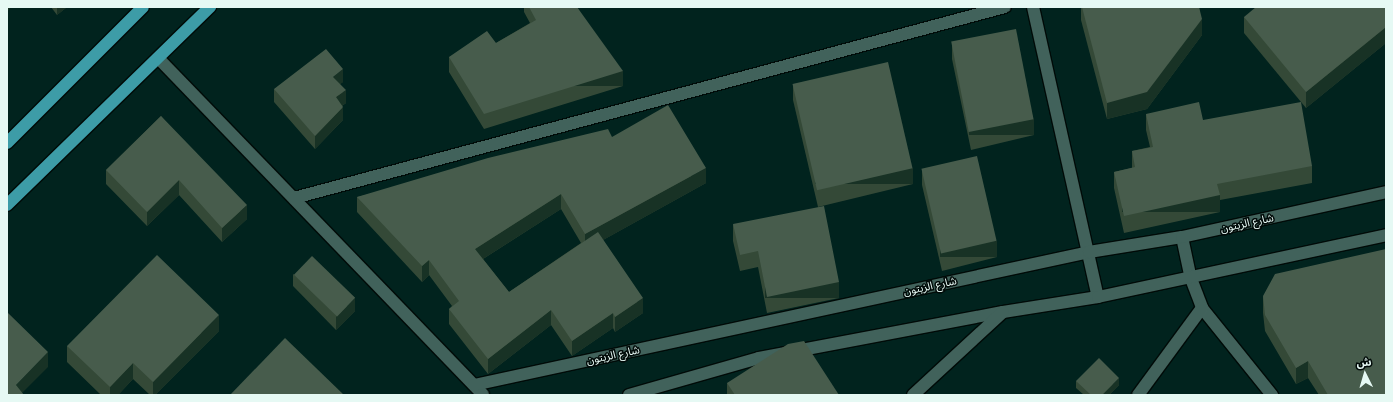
<!DOCTYPE html>
<meta charset="utf-8">
<style>
body{margin:0}
#map{position:relative;width:1393px;height:402px;overflow:hidden;background:#01231e;font-family:Arial,"Noto Sans Arabic",sans-serif}
div>[style]{position:absolute}
[style*='--x']{left:calc(var(--x)*1px);top:calc(var(--y)*1px);width:calc(var(--w)*1px);rotate:calc(var(--a)*1deg)}
.roads{filter:drop-shadow(1px 0 #000b08) drop-shadow(-1px 0 #000b08) drop-shadow(0 1px #000b08) drop-shadow(0 -1px #000b08)}
.minor>*{height:12px;margin:-6px;padding:0 6px;transform-origin:6px;border-radius:6px;background:#41625b}
.major>*{height:12px;margin:-6px;padding:0 6px;transform-origin:6px;border-radius:6px;background:#3d9ca7}
.wall>*{inset:0;background:#344937}
.shaded-wall>*{inset:0;background:#183225;transform-origin:0 0}
.building>*{inset:0;background:#475c4c;transform-origin:0 0}
span{translate:-50% -50%;white-space:nowrap;text-align:center;line-height:1.15;-webkit-text-stroke:3px #010a08;paint-order:stroke}
.street-label{font-size:11px;color:#e6f9f4}
.frame{position:absolute;inset:0;border:8px solid #e6f9f4;pointer-events:none}
.north{position:absolute;left:1345px;top:354px;width:40px;height:40px;-webkit-text-stroke:3px #010a08;paint-order:stroke;rotate:355deg;font-size:11px;font-weight:700;line-height:16px;text-align:center;color:#e6f9f4}
.north::after{content:'';display:block;margin:auto;width:14px;height:18px;background:#e6f9f4;clip-path:polygon(50% 0,100% 100%,50% 72%,0 100%)}
</style>
<div id="map">
<div class="roads">
<div class="minor">
<div style="--x:1033;--y:7;--w:297;--a:77.4"></div>
<div style="--x:158;--y:58;--w:468;--a:46"></div>
<div style="--x:294;--y:198;--w:736;--a:-15.04"></div>
<div style="--x:1182;--y:237;--w:40;--a:78"></div>
<div style="--x:1190;--y:276;--w:34;--a:69"></div>
<div style="--x:1202;--y:308;--w:112;--a:51.2"></div>
<div style="--x:474;--y:385;--w:629;--a:-12.2"></div>
<div style="--x:1089;--y:252;--w:94;--a:-9.2"></div>
<div style="--x:1182;--y:237;--w:209;--a:-12.4"></div>
<div style="--x:629;--y:395;--w:135;--a:-15.9"></div>
<div style="--x:759;--y:358;--w:248;--a:-10.7"></div>
<div style="--x:1003;--y:312;--w:96;--a:-9"></div>
<div style="--x:1098;--y:297;--w:295;--a:-12.1"></div>
<div style="--x:913;--y:395;--w:122;--a:-42.7"></div>
<div style="--x:1138;--y:395;--w:108;--a:-53.7"></div>
</div>
<div class="major">
<div style="--x:7;--y:143;--w:192;--a:-45"></div>
<div style="--x:7;--y:205;--w:284;--a:-44.3"></div>
</div>
</div>
<div class="wall">
<div style="clip-path:polygon(51px 7px,67px 7px,57px 15px)"></div>
<div style="clip-path:polygon(524px 7px,577px 7px,623px 86px,484px 129px,449px 72px,449px 57px,496px 43px,530px 23px,524px 12px)"></div>
<div style="clip-path:polygon(1081px 7px,1199px 7px,1202px 35px,1147px 109px,1107px 119px,1081px 20px)"></div>
<div style="clip-path:polygon(1386px 7px,1386px 43px,1306px 108px,1244px 33px,1244px 17px)"></div>
<div style="clip-path:polygon(952px 43px,1034px 135px,971px 150px,952px 59px)"></div>
<div style="clip-path:polygon(343px 82px,340px 84px,346px 103px,342px 106px,343px 120px,315px 149px,274px 102px,274px 89px)"></div>
<div style="clip-path:polygon(793px 84px,913px 184px,818px 207px,793px 100px)"></div>
<div style="clip-path:polygon(1146px 114px,1203px 120px,1312px 166px,1312px 183px,1220px 200px,1220px 212px,1124px 233px,1114px 188px,1114px 172px,1132px 168px,1132px 151px,1150px 147px,1146px 130px)"></div>
<div style="clip-path:polygon(161px 116px,247px 219px,222px 242px,179px 195px,147px 226px,106px 184px,106px 170px)"></div>
<div style="clip-path:polygon(evenodd,612px 137px,706px 183px,603px 240px,643px 313px,615px 332px,613px 328px,572px 356px,551px 325px,488px 374px,449px 324px,449px 309px,452px 306px,429px 275px,422px 282px,357px 212px,357px 197px,612px 137px,561px 209px,581px 243px,509px 292px,483px 259px,561px 209px)"></div>
<div style="clip-path:polygon(922px 169px,997px 257px,942px 271px,922px 185px)"></div>
<div style="clip-path:polygon(733px 224px,839px 298px,767px 313px,758px 267px,740px 271px,733px 241px)"></div>
<div style="clip-path:polygon(293px 274px,355px 311px,336px 330px,293px 286px)"></div>
<div style="clip-path:polygon(1263px 296px,1386px 395px,1319px 395px,1308px 378px,1296px 384px,1265px 331px,1263px 313px)"></div>
<div style="clip-path:polygon(219px 331px,155px 395px,150px 395px,133px 379px,118px 395px,101px 395px,67px 362px,67px 346px)"></div>
<div style="clip-path:polygon(1076px 381px,1119px 385px,1109px 395px,1084px 395px,1076px 388px)"></div>
<div style="clip-path:polygon(727px 383px,839px 395px,727px 395px)"></div>
</div>
<div class="shaded-wall">
<div style="clip-path:polygon(7px 7px,11px 7px,7px 12px)"></div>
<div style="clip-path:polygon(57px 7px,67px 7px,57px 15px)"></div>
<div style="clip-path:polygon(1202px 19px,1202px 35px,1147px 109px,1107px 119px,1107px 103px)"></div>
<div style="clip-path:polygon(1386px 27px,1386px 43px,1306px 108px,1306px 92px)"></div>
<div style="clip-path:polygon(343px 69px,343px 82px,333px 89px,333px 77px)"></div>
<div style="left:623px;top:71px;width:15px;height:145px;rotate:90deg"></div>
<div style="clip-path:polygon(346px 90px,346px 103px,336px 110px,336px 97px)"></div>
<div style="clip-path:polygon(343px 107px,343px 120px,315px 149px,315px 136px)"></div>
<div style="left:1034px;top:119px;width:16px;height:65px;rotate:90deg"></div>
<div style="clip-path:polygon(706px 168px,706px 183px,585px 250px,585px 234px)"></div>
<div style="left:913px;top:168px;width:16px;height:98px;rotate:90deg"></div>
<div style="clip-path:polygon(179px 180px,179px 195px,147px 226px,147px 212px)"></div>
<div style="clip-path:polygon(561px 194px,561px 209px,475px 264px,475px 249px)"></div>
<div style="left:1220px;top:195px;width:17px;height:98px;rotate:90deg"></div>
<div style="clip-path:polygon(247px 205px,247px 219px,222px 242px,222px 228px)"></div>
<div style="left:997px;top:241px;width:16px;height:57px;rotate:90deg"></div>
<div style="clip-path:polygon(429px 260px,429px 275px,422px 282px,422px 266px)"></div>
<div style="left:839px;top:282px;width:16px;height:74px;rotate:90deg"></div>
<div style="clip-path:polygon(355px 298px,355px 311px,336px 330px,336px 317px)"></div>
<div style="clip-path:polygon(643px 298px,643px 313px,615px 332px,615px 317px)"></div>
<div style="clip-path:polygon(551px 310px,551px 325px,488px 374px,488px 359px)"></div>
<div style="clip-path:polygon(613px 313px,613px 328px,572px 356px,572px 341px)"></div>
<div style="clip-path:polygon(219px 315px,219px 331px,155px 395px,153px 395px,153px 382px)"></div>
<div style="clip-path:polygon(48px 352px,48px 367px,20px 395px,16px 385px)"></div>
<div style="clip-path:polygon(1308px 361px,1308px 378px,1296px 384px,1296px 368px)"></div>
<div style="clip-path:polygon(133px 363px,133px 379px,118px 395px,110px 395px,110px 387px)"></div>
<div style="clip-path:polygon(1119px 378px,1119px 385px,1109px 395px,1102px 395px)"></div>
</div>
<div class="building">
<div style="clip-path:polygon(529px 7px,577px 7px,623px 71px,484px 114px,449px 57px,487px 31px,496px 43px,536px 20px)"></div>
<div style="clip-path:polygon(1082px 7px,1199px 7px,1202px 19px,1147px 92px,1107px 103px)"></div>
<div style="clip-path:polygon(1256px 7px,1386px 7px,1386px 27px,1306px 92px,1244px 17px)"></div>
<div style="left:1016px;top:29px;width:92px;height:66px;rotate:79deg"></div>
<div style="clip-path:polygon(326px 49px,343px 69px,333px 77px,346px 90px,336px 97px,343px 107px,315px 136px,274px 89px)"></div>
<div style="left:888px;top:62px;width:109px;height:98px;rotate:77deg"></div>
<div style="clip-path:polygon(1199px 102px,1203px 120px,1301px 102px,1312px 166px,1217px 184px,1220px 195px,1124px 216px,1114px 172px,1135px 167px,1132px 151px,1153px 147px,1146px 114px)"></div>
<div style="clip-path:polygon(668px 105px,706px 168px,585px 234px,561px 194px,475px 249px,509px 292px,598px 232px,643px 298px,615px 317px,613px 313px,572px 341px,551px 310px,488px 359px,449px 309px,459px 301px,429px 260px,422px 266px,357px 197px,488px 158px,608px 129px,612px 137px)"></div>
<div style="clip-path:polygon(161px 116px,247px 205px,222px 228px,179px 180px,147px 212px,106px 170px)"></div>
<div style="left:977px;top:156px;width:87px;height:57px;rotate:77deg"></div>
<div style="clip-path:polygon(824px 206px,839px 282px,767px 297px,758px 251px,740px 255px,733px 224px)"></div>
<div style="clip-path:polygon(1386px 249px,1386px 395px,1328px 395px,1308px 361px,1296px 368px,1265px 315px,1263px 296px,1275px 274px)"></div>
<div style="clip-path:polygon(157px 255px,219px 315px,153px 382px,133px 363px,110px 387px,67px 346px)"></div>
<div style="left:312px;top:256px;width:60px;height:26px;rotate:44deg"></div>
<div style="clip-path:polygon(7px 312px,48px 352px,16px 385px,24px 395px,7px 395px)"></div>
<div style="clip-path:polygon(285px 338px,344px 395px,230px 395px)"></div>
<div style="clip-path:polygon(804px 341px,839px 395px,735px 395px,727px 383px,788px 344px)"></div>
<div style="clip-path:polygon(1099px 358px,1119px 378px,1102px 395px,1091px 395px,1076px 381px)"></div>
</div>
<div class="street-label">
<span style="left:1247px;top:223px;rotate:-12deg">شارع الزيتون</span>
<span style="left:930px;top:286px;rotate:-12deg">شارع الزيتون</span>
<span style="left:613px;top:355px;rotate:-12deg">شارع الزيتون</span>
</div>
<div class="frame"></div>
<div class="north">ش</div>
</div>
